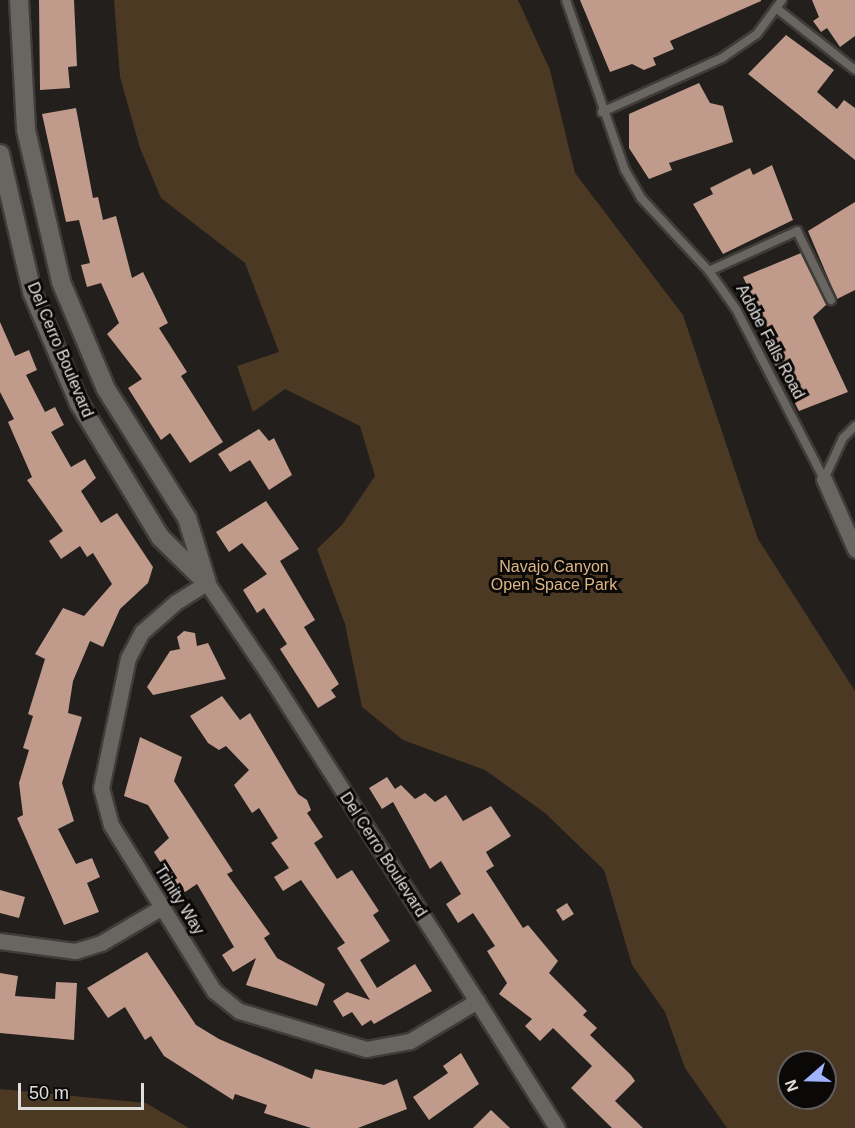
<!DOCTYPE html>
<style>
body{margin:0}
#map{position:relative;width:855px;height:1128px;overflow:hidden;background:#221f1c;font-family:Helvetica,sans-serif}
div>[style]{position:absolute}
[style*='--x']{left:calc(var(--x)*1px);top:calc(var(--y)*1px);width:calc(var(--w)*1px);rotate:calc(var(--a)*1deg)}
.green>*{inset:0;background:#4c3923}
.building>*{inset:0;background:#c09b8b;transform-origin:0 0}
.roads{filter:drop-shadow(2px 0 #3f3c39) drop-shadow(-2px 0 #3f3c39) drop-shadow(0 2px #3f3c39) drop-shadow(0 -2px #3f3c39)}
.lane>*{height:8px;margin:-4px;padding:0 4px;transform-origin:4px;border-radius:4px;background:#696561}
.street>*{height:15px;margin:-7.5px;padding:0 7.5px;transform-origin:7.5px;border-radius:7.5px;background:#696561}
.secondary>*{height:18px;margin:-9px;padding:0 9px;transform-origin:9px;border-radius:9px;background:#696561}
span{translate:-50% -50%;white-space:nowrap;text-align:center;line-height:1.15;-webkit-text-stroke:6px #0b0908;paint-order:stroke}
.street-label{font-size:16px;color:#e0dedc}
.park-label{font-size:16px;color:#dfb685}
.north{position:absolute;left:777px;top:1050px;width:60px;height:60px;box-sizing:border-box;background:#0b0908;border:2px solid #605e5d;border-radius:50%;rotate:250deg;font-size:16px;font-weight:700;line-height:24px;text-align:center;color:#e0dedc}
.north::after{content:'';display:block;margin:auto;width:21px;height:27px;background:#a0b3fd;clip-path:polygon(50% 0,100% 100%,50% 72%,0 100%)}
.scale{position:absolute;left:18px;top:1083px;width:126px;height:27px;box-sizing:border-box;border:3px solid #e0dedc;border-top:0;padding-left:8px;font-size:18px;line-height:21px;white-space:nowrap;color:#e0dedc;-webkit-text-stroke:4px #0b0908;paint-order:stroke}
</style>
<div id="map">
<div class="green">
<div style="clip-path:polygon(evenodd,114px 0,518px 0,550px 70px,575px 173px,683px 315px,758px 539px,855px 691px,855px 1128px,727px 1128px,685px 1068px,665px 1012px,632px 965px,604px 870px,545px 813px,485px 770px,403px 740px,362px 707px,345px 624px,317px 549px,342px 525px,375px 476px,360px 426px,285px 389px,253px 412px,237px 366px,279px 352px,245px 263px,161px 198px,140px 148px,120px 77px,114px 0,789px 1062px,825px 1062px,825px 1098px,789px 1098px,789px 1062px)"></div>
<div style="clip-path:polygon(0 1089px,146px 1103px,189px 1128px,0 1128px)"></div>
</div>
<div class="building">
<div style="clip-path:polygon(39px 0,74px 0,77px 66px,68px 67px,70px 88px,40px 90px)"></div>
<div style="clip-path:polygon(580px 0,761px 0,761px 1px,670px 41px,674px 49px,653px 58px,656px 65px,644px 70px,632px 64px,610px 72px)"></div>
<div style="clip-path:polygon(812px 0,855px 0,855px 36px,840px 47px,827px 28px,821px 32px,813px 21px,819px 17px)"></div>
<div style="clip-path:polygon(786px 35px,834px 70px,817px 92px,837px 109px,844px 100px,855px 108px,855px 160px,748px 74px)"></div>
<div style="clip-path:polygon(699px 83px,710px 103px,723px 106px,733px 142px,669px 163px,672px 170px,649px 179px,629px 148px,629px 114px)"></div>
<div style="clip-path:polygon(76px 108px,93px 198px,98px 197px,103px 220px,116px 216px,132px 278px,143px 272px,168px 323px,159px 328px,187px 372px,181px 376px,223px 442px,190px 463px,170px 433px,161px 440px,128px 388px,142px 379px,107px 334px,119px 323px,101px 283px,87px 287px,81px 265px,90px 263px,79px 220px,66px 222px,42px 114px)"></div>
<div style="clip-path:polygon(772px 165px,793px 220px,723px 254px,693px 204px,713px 194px,710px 188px,750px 168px,753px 175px)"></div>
<div style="clip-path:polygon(855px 202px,855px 290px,837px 299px,808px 231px)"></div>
<div style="clip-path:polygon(801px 253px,827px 304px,813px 317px,848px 392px,799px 411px,771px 357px,779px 351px,743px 277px)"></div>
<div style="clip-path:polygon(0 322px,15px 356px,29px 350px,37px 370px,26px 375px,45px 412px,55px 407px,64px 425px,51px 432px,71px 467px,85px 459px,96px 478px,81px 491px,101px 523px,117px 513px,153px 567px,148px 583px,120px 609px,103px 647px,90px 641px,73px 681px,68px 713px,82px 717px,62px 783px,74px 821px,58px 829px,76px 864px,92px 858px,100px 877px,87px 883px,99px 912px,64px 925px,17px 818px,23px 815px,19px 783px,29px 750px,23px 748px,33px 716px,28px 714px,45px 659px,35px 654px,63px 608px,84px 616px,112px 584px,93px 553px,87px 557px,80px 546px,61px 559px,49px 541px,63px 531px,27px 480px,32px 477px,8px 422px,14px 419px,0 392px)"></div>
<div style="clip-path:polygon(259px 429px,269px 441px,274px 438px,292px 475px,269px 490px,250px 460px,230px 472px,218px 454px)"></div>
<div style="clip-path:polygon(266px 501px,299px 549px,280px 561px,315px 620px,304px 627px,339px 684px,331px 690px,336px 697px,318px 708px,280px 649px,287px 644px,264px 608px,257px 613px,243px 590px,267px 574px,242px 543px,229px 552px,216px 532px)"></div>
<div style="clip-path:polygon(184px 631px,195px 633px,197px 646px,208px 643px,226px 679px,153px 695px,147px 687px,170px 651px,180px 649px,177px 637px)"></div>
<div style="clip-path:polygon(222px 696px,240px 720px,250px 713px,298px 794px,307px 800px,311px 810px,307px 813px,323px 837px,314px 843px,337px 879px,352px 870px,379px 911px,373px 915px,390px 941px,360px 960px,377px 988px,415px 964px,432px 991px,374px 1024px,371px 1020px,362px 1026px,352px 1012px,343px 1017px,333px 1001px,347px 992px,370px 1000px,337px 948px,345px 943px,301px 880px,283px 891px,274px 877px,289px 868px,271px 843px,278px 838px,259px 808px,252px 813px,234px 785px,249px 770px,226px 746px,219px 750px,208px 743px,190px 716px)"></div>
<div style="clip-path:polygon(140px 737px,182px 757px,174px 781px,233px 871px,227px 874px,270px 934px,264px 938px,277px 958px,325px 984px,317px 1006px,246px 985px,256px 958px,233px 972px,222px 955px,234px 947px,197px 884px,182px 894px,164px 868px,154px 852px,169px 838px,148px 805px,124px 796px)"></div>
<div style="clip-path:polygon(387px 777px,395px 789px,401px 785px,415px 799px,425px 793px,435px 802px,446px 795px,463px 821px,491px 806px,511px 836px,486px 852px,494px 866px,486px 871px,523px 928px,528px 925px,558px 961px,549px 973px,587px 1011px,583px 1015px,597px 1028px,590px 1035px,631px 1075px,635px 1081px,615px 1101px,643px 1128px,612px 1128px,571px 1088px,592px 1066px,553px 1028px,540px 1041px,525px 1026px,532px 1019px,499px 994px,507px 983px,487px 951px,495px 946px,473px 913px,458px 923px,446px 904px,461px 894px,441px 861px,430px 869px,393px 802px,382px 809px,369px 788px)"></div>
<div style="clip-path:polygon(0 890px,25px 897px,19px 918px,0 913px)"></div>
<div style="left:567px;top:903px;width:13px;height:13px;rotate:58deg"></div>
<div style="clip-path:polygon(147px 952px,196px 1025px,219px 1039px,312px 1079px,315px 1069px,384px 1085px,397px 1079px,407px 1109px,358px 1128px,311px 1128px,264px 1113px,267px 1105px,235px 1094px,233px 1100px,211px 1086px,164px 1056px,151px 1036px,145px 1040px,125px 1007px,108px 1018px,87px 988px)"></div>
<div style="clip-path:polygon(0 973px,18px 976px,15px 996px,55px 999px,56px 982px,77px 983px,74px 1040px,0 1033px)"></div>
<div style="clip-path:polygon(461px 1053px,479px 1084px,429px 1120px,413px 1097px,448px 1073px,443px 1066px)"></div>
<div style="clip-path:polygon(491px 1110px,510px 1128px,473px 1128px)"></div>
</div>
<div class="roads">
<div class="lane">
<div style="--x:566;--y:0;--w:180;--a:70.9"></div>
<div style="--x:625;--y:170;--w:32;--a:60"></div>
<div style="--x:641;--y:198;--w:100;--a:47"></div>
<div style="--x:709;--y:271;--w:47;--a:54.6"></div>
<div style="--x:736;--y:309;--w:191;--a:62.6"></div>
<div style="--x:776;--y:8;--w:100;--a:38.1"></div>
<div style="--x:602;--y:112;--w:132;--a:-24.2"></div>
<div style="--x:722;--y:58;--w:42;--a:-34.4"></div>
<div style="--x:757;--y:34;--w:42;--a:-53.7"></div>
<div style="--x:709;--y:271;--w:97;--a:-24.4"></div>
<div style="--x:797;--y:231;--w:77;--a:63.8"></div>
<div style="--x:824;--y:479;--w:45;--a:-65.1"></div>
<div style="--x:843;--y:438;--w:17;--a:-45"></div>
</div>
<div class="street">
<div style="--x:824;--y:479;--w:77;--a:66.1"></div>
<div style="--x:0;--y:941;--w:76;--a:7.6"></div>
<div style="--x:75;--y:951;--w:27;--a:-17"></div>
<div style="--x:101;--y:943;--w:71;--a:-30.5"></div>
<div style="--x:477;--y:1001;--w:78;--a:149.2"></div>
<div style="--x:410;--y:1041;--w:45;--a:169.7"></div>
<div style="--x:366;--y:1049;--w:133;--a:-163.3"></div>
<div style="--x:239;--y:1011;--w:32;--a:-141"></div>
<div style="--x:214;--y:991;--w:195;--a:-121.8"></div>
<div style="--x:111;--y:825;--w:38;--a:-105"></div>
<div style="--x:101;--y:788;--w:133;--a:-78.3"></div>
<div style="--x:128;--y:658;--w:30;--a:-62"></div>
<div style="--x:142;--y:632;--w:45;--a:-41.4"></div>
<div style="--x:176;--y:602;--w:36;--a:-32"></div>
<div style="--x:207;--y:583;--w:115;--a:56"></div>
<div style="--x:271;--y:678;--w:383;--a:57.5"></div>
<div style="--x:477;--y:1001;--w:150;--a:57.8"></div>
</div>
<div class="secondary">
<div style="--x:19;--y:0;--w:130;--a:86.9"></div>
<div style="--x:26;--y:130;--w:156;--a:77"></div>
<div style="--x:61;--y:282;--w:116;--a:67.2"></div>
<div style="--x:106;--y:389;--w:152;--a:57.9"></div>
<div style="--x:187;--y:518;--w:68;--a:72.9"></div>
<div style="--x:0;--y:154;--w:142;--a:76.9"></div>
<div style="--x:32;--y:292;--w:121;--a:67.1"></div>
<div style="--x:79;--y:403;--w:157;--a:58.8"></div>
<div style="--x:160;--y:537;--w:63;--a:44.4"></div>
</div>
</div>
<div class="street-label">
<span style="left:770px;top:342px;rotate:62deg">Adobe Falls Road</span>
<span style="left:60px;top:350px;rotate:67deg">Del Cerro Boulevard</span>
<span style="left:383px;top:855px;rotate:57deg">Del Cerro Boulevard</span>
<span style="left:179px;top:900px;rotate:58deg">Trinity Way</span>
</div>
<div class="park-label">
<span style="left:554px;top:576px">Navajo Canyon<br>Open Space Park</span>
</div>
<div class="north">N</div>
<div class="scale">50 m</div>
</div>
